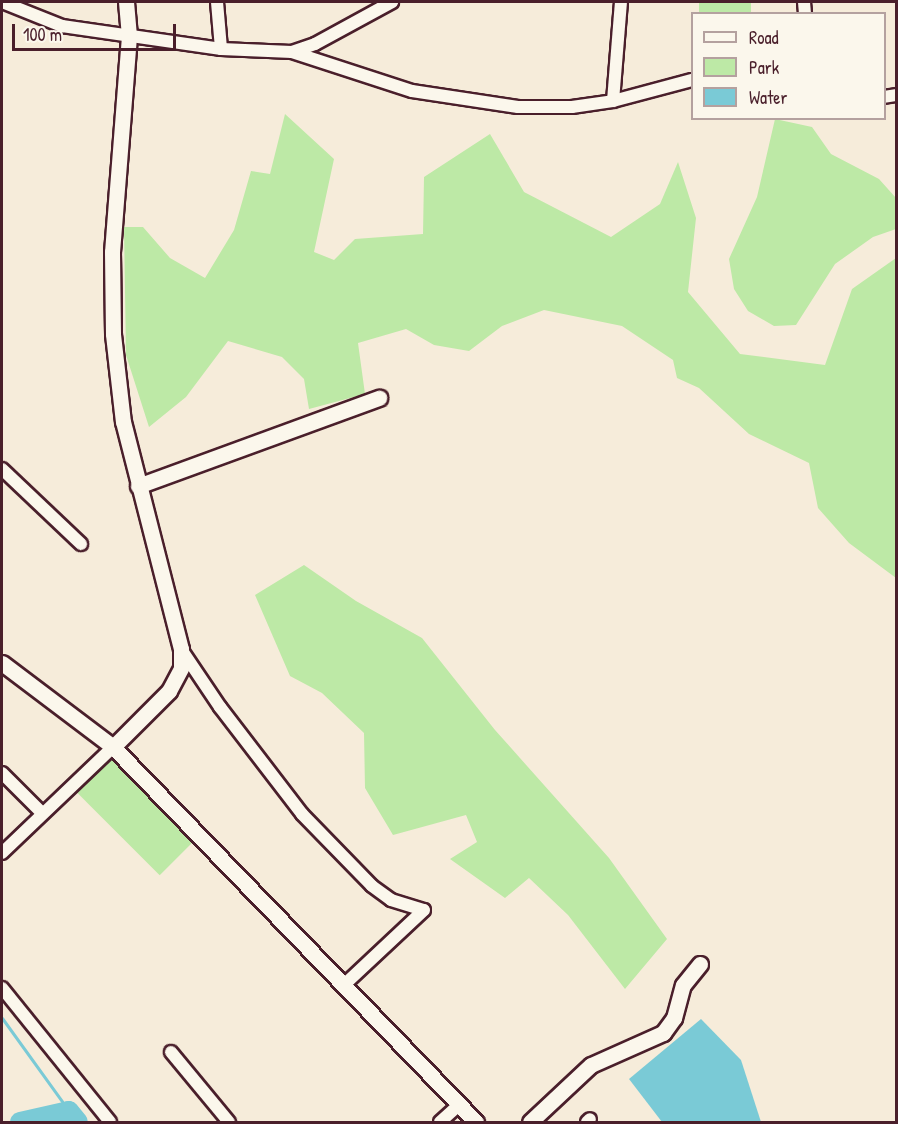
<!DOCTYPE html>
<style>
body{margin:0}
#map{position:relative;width:898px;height:1124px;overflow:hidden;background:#f6ecda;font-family:"Patrick Hand",sans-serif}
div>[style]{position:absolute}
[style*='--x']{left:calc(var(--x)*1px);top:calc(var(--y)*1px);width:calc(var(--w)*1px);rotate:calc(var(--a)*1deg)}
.green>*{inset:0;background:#bde9a6;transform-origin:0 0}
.water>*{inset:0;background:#7acad6}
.stream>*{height:3px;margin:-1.5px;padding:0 1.5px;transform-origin:1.5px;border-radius:1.5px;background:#7acad6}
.river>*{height:20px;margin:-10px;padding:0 10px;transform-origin:10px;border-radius:10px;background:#7acad6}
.roads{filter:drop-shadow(2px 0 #4a1f2b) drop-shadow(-2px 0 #4a1f2b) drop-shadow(0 2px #4a1f2b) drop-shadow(0 -2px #4a1f2b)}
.minor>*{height:12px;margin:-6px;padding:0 6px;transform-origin:6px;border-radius:6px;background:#fbf7ec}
.tertiary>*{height:15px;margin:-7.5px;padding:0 7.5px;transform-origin:7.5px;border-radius:7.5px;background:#fbf7ec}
span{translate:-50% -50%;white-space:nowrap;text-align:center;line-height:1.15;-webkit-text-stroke:4.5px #fbf7ec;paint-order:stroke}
.frame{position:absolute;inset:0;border:3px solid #4a1f2b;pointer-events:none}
.legend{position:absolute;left:691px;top:12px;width:195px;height:108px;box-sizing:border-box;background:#fbf7ec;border:2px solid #b4a19f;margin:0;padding:8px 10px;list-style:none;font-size:18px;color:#4a1f2b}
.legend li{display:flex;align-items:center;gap:12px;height:30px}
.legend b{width:30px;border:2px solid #b4a19f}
.scale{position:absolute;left:12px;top:24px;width:164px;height:27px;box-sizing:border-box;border:3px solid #4a1f2b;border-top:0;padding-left:8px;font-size:18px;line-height:21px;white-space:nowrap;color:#4a1f2b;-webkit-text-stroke:4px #fbf7ec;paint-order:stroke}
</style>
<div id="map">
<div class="green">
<div style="left:699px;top:2px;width:52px;height:11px"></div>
<div style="clip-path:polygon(285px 114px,334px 159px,314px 252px,334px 260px,355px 239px,423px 234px,424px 177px,490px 134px,524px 192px,611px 237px,660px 204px,678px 162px,696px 218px,688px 292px,740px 354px,825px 365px,852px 289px,896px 258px,896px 578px,849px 543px,818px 508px,809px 463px,749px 434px,699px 388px,677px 378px,673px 360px,622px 326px,544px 310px,502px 326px,469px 351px,434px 345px,406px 329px,358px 343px,365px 394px,309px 409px,304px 379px,282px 357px,228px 341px,186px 397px,149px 427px,126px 355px,124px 227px,143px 227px,170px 258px,205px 278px,234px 230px,251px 171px,270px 174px)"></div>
<div style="clip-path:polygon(775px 119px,812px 127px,831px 154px,879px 179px,896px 198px,896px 229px,873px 237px,835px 264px,796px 325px,774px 326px,748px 311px,734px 289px,729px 259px,757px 197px)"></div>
<div style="clip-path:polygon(304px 565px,356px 601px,422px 638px,495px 730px,609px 858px,667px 939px,625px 989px,568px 915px,529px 878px,505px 898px,450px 859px,477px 842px,466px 815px,393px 835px,365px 788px,364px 733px,322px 693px,290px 676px,255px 595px)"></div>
<div style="left:113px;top:755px;width:118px;height:52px;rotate:45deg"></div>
</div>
<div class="water">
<div style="clip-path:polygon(701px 1019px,741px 1060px,761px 1122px,662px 1122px,629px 1079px)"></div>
</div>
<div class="stream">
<div style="--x:2;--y:1018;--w:115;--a:54.2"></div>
</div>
<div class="river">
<div style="--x:20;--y:1122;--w:50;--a:-12.7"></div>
<div style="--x:69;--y:1111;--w:14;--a:51"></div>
</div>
<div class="roads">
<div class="minor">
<div style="--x:2;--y:2;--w:65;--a:21.8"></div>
<div style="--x:62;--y:26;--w:161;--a:8.2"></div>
<div style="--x:221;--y:49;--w:71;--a:2.4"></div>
<div style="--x:292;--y:52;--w:24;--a:-19"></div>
<div style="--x:315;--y:44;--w:88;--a:-28.6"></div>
<div style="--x:217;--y:2;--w:47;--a:85.1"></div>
<div style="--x:804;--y:2;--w:12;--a:85"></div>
<div style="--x:292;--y:52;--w:126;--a:18"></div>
<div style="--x:412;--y:91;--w:107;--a:8.6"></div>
<div style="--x:518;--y:107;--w:54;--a:0"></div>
<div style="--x:572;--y:107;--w:41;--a:-8.3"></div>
<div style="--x:613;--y:101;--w:82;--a:-14.9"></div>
<div style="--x:884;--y:97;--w:12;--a:-9"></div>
<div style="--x:613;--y:101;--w:99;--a:-85.4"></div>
<div style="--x:2;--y:469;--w:109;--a:43.5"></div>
<div style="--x:181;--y:649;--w:70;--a:56.1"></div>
<div style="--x:220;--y:707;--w:135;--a:52.5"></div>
<div style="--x:302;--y:814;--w:100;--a:45.8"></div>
<div style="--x:372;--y:886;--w:24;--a:36"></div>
<div style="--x:391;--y:900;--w:34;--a:17"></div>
<div style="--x:424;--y:910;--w:108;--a:136.9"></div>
<div style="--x:2;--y:773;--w:57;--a:45"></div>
<div style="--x:2;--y:853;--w:153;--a:-43.7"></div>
<div style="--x:2;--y:988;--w:172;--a:51.1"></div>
<div style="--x:171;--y:1052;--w:91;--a:50.4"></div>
<div style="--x:440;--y:1122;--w:25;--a:-42"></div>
<div style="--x:587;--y:1122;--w:4;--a:-45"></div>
</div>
<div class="tertiary">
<div style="--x:138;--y:486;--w:257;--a:-20.1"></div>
<div style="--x:2;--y:663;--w:139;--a:37.1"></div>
<div style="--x:113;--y:747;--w:522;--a:45.93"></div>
<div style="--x:113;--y:747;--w:79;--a:-45"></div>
<div style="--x:169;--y:691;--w:26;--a:-62"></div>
<div style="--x:181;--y:668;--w:19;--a:-90"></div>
<div style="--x:181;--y:649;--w:234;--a:-104.3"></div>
<div style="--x:123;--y:422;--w:89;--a:-96.5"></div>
<div style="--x:113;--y:334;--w:82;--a:-90.7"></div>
<div style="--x:112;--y:252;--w:217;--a:-85.5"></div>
<div style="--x:129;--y:36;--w:34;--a:-95"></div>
<div style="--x:530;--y:1122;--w:83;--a:-43.1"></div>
<div style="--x:591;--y:1065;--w:79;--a:-24"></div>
<div style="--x:663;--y:1033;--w:19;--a:-54"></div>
<div style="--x:674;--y:1018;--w:34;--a:-75"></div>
<div style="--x:683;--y:985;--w:27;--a:-51"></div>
</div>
</div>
<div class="frame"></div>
<ul class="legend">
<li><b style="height:8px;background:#fbf7ec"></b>Road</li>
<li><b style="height:16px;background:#bde9a6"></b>Park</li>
<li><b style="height:16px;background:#7acad6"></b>Water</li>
</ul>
<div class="scale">100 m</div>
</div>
